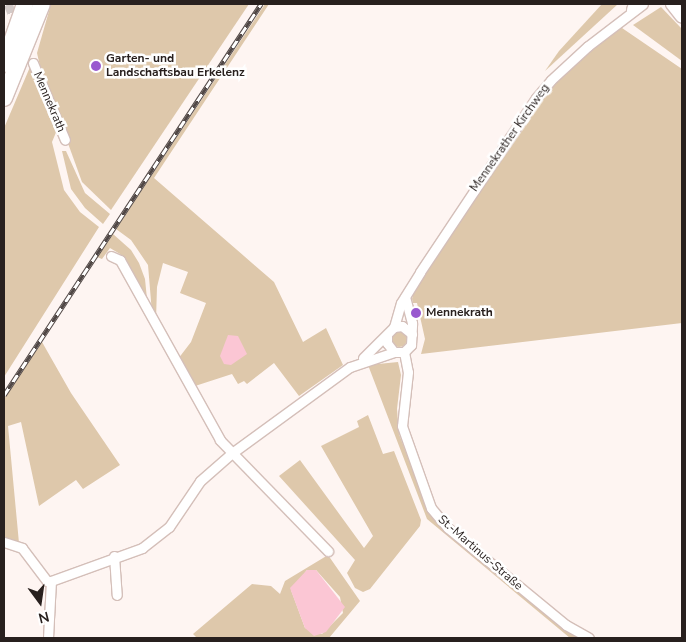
<!DOCTYPE html>
<meta charset="utf-8">
<style>
body{margin:0}
#map{position:relative;width:686px;height:642px;overflow:hidden;background:#fef5f2;font-family:"Nunito Sans",sans-serif}
div>[style]{position:absolute}
[style*='--x']{left:calc(var(--x)*1px);top:calc(var(--y)*1px);width:calc(var(--w)*1px);rotate:calc(var(--a)*1deg)}
.green>*{inset:0;background:#dec8ab}
.round{border-radius:50%}
.water>*{inset:0;background:#fbc6d4}
.minor-tunnel>*{height:9px;margin-top:-4.5px;transform-origin:0;background:repeating-linear-gradient(90deg,#d3cac8 0 9px,transparent 0 13.5px)}
.roads{filter:drop-shadow(1px 0 #d4bfb9) drop-shadow(-1px 0 #d4bfb9) drop-shadow(0 1px #d4bfb9) drop-shadow(0 -1px #d4bfb9)}
.minor>*{height:9px;margin:-4.5px;padding:0 4.5px;transform-origin:4.5px;border-radius:4.5px;background:#fff}
.secondary>*{height:12px;margin:-6px;padding:0 6px;transform-origin:6px;border-radius:6px;background:#fff}
.motorway>*{height:16px;margin:-8px;padding:0 8px;transform-origin:8px;border-radius:8px;background:#fff}
.rail>*{height:4.5px;margin-top:-2.25px;transform-origin:0;background:repeating-linear-gradient(90deg,#fff 0 8px,#514846 0 16px);box-sizing:border-box;border-block:1px solid #514846}
.dots>*{width:14px;height:14px;translate:-50% -50%;box-sizing:border-box;border:2px solid #fff;border-radius:50%}
span{translate:-50% -50%;white-space:nowrap;text-align:center;line-height:1.15;-webkit-text-stroke:5px #fff;paint-order:stroke}
.poi-label{font-size:12px;color:#28201e;font-weight:700}
.left{translate:0 -50%;text-align:left}
.street-label{font-size:12px;color:#28201e}
.frame{position:absolute;inset:0;border:5px solid #28201e;pointer-events:none}
.north{position:absolute;left:15px;top:577px;width:50px;height:50px;-webkit-text-stroke:4px #fff;paint-order:stroke;rotate:166deg;font-size:14px;font-weight:700;line-height:20px;text-align:center;color:#28201e}
.north::after{content:'';display:block;margin:auto;width:18px;height:22px;background:#28201e;clip-path:polygon(50% 0,100% 100%,50% 72%,0 100%)}
</style>
<div id="map">
<div class="green">
<div style="clip-path:polygon(51px 4px,249px 4px,111px 210px,82px 182px,40px 66px,37px 53px)"></div>
<div style="clip-path:polygon(265px 4px,269px 4px,154px 178px,274px 282px,303px 342px,326px 328px,343px 365px,299px 396px,274px 363px,247px 384px,244px 381px,238px 384px,232px 374px,192px 387px,178px 359px,191px 342px,206px 303px,180px 293px,188px 272px,163px 263px,157px 287px,156px 320px,152px 313px,148px 265px,131px 240px,116px 229px)"></div>
<div style="clip-path:polygon(602px 4px,618px 4px,545px 71px,559px 51px)"></div>
<div style="clip-path:polygon(661px 7px,682px 29px,682px 61px,633px 25px)"></div>
<div style="clip-path:polygon(616px 28px,622px 28px,682px 69px,682px 323px,421px 354px,425px 339px,417px 303px,413px 303px,412px 299px,415px 286px,541px 96px)"></div>
<div style="clip-path:polygon(30px 67px,57px 130px,52px 142px,64px 190px,80px 212px,99px 227px,4px 377px,4px 128px)"></div>
<div style="clip-path:polygon(62px 151px,66px 151px,85px 193px,110px 214px,103px 224px,85px 208px,71px 189px)"></div>
<div style="clip-path:polygon(113px 234px,131px 250px,139px 263px,145px 279px,147px 299px,120px 254px,110px 248px,102px 259px,97px 257px)"></div>
<div class="round" style="left:391px;top:331px;width:16px;height:16px"></div>
<div style="clip-path:polygon(42px 342px,71px 393px,120px 465px,83px 489px,76px 480px,39px 506px,21px 422px,8px 426px,19px 543px,4px 541px,4px 399px)"></div>
<div style="clip-path:polygon(398px 362px,401px 375px,397px 409px,399px 434px,426px 505px,446px 531px,498px 577px,581px 638px,570px 638px,427px 519px,368px 365px)"></div>
<div style="clip-path:polygon(368px 415px,383px 454px,394px 451px,421px 520px,420px 526px,370px 589px,363px 592px,355px 588px,347px 573px,355px 560px,279px 476px,300px 460px,364px 548px,373px 536px,321px 446px,359px 427px,357px 421px)"></div>
<div style="clip-path:polygon(evenodd,328px 555px,360px 601px,329px 638px,197px 638px,193px 634px,252px 584px,271px 586px,280px 594px,285px 581px,328px 555px,307px 570px,316px 570px,340px 597px,343px 613px,322px 634px,305px 628px,291px 590px,307px 570px)"></div>
</div>
<div class="water">
<div style="clip-path:polygon(228px 335px,238px 336px,247px 354px,231px 365px,224px 364px,220px 356px)"></div>
<div style="clip-path:polygon(307px 570px,316px 570px,345px 607px,326px 632px,314px 636px,305px 628px,290px 588px)"></div>
</div>
<div class="minor-tunnel">
<div style="--x:8;--y:4;--w:22;--a:66"></div>
</div>
<div class="roads">
<div class="minor">
<div style="--x:33;--y:63;--w:83;--a:67.4"></div>
<div style="--x:111;--y:256;--w:10;--a:24"></div>
<div style="--x:120;--y:260;--w:206;--a:60.9"></div>
<div style="--x:220;--y:440;--w:155;--a:45.8"></div>
<div style="--x:394;--y:327;--w:25;--a:-74"></div>
<div style="--x:401;--y:303;--w:36;--a:-58"></div>
<div style="--x:420;--y:272;--w:209;--a:-56.3"></div>
<div style="--x:536;--y:98;--w:23;--a:-50"></div>
<div style="--x:551;--y:80;--w:50;--a:-42.6"></div>
<div style="--x:588;--y:46;--w:69;--a:-37.4"></div>
<div style="--x:387;--y:336;--w:7;--a:90"></div>
<div style="--x:387;--y:343;--w:11;--a:52"></div>
<div style="--x:394;--y:352;--w:10;--a:0"></div>
<div style="--x:404;--y:352;--w:10;--a:-45"></div>
<div style="--x:411;--y:345;--w:22;--a:-87"></div>
<div style="--x:412;--y:323;--w:27;--a:-105"></div>
<div style="--x:404;--y:352;--w:20;--a:79"></div>
<div style="--x:408;--y:372;--w:54;--a:96.3"></div>
<div style="--x:402;--y:426;--w:87;--a:70.5"></div>
<div style="--x:431;--y:508;--w:26;--a:50"></div>
<div style="--x:448;--y:528;--w:153;--a:39.4"></div>
<div style="--x:566;--y:625;--w:26;--a:29"></div>
<div style="--x:363;--y:358;--w:44;--a:-45"></div>
<div style="--x:394;--y:327;--w:8;--a:-7"></div>
<div style="--x:402;--y:326;--w:13;--a:39"></div>
<div style="--x:4;--y:542;--w:19;--a:18"></div>
<div style="--x:22;--y:548;--w:41;--a:52.9"></div>
<div style="--x:47;--y:581;--w:4;--a:0"></div>
<div style="--x:51;--y:581;--w:97;--a:-19.9"></div>
<div style="--x:142;--y:548;--w:34;--a:-38"></div>
<div style="--x:169;--y:527;--w:55;--a:-56"></div>
<div style="--x:200;--y:481;--w:43;--a:-41.2"></div>
<div style="--x:232;--y:453;--w:146;--a:-36.1"></div>
<div style="--x:350;--y:367;--w:46;--a:-18.8"></div>
<div style="--x:114;--y:556;--w:39;--a:86"></div>
<div style="--x:48;--y:638;--w:57;--a:-87"></div>
</div>
<div class="secondary">
<div style="--x:672;--y:4;--w:16;--a:52"></div>
<div style="--x:633;--y:10;--w:6;--a:-72"></div>
</div>
<div class="motorway">
<div style="--x:4;--y:64;--w:64;--a:-70.7"></div>
<div style="--x:4;--y:98;--w:101;--a:-68"></div>
</div>
</div>
<div class="rail">
<div style="--x:4;--y:395;--w:468;--a:-56.7"></div>
</div>
<div class="dots">
<div style="left:96px;top:66px;background:#9959cf"></div>
<div style="left:416px;top:313px;background:#9959cf"></div>
</div>
<div class="poi-label">
<span class="left" style="left:106px;top:66px">Garten- und<br>Landschaftsbau Erkelenz</span>
<span class="left" style="left:426px;top:313px">Mennekrath</span>
</div>
<div class="street-label">
<span style="left:49px;top:102px;rotate:67deg">Mennekrath</span>
<span style="left:510px;top:138px;rotate:-55deg">Mennekrather Kirchweg</span>
<span style="left:480px;top:553px;rotate:41deg">St.-Martinus-Straße</span>
</div>
<div class="frame"></div>
<div class="north">N</div>
</div>
